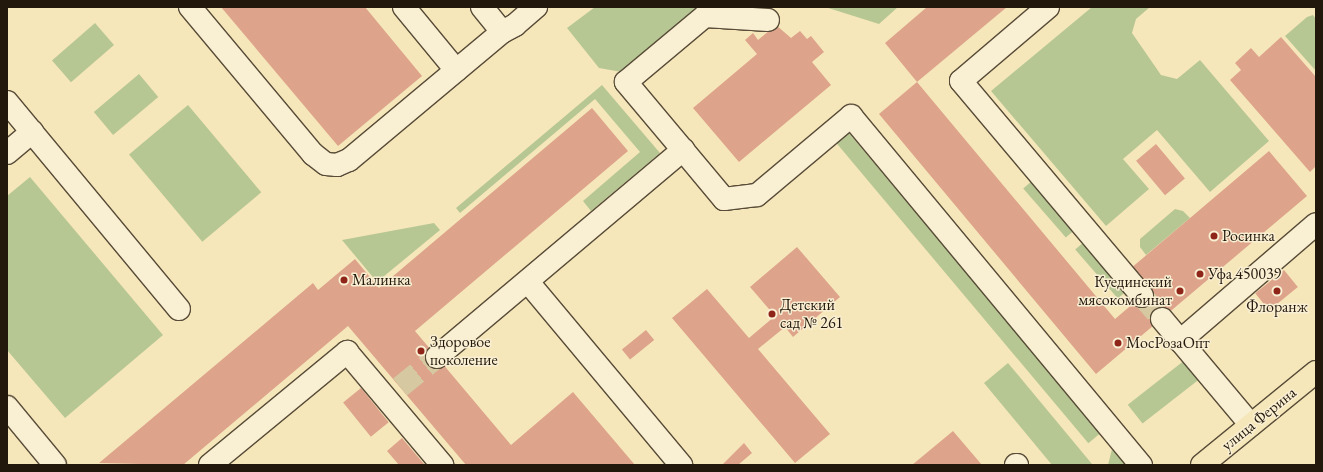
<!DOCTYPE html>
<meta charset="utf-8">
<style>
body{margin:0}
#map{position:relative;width:1323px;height:472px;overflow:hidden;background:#f6e7bb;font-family:"EB Garamond",serif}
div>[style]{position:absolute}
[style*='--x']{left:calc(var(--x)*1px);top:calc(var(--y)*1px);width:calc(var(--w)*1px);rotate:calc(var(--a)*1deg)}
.green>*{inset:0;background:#b7c794;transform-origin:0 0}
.building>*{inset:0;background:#dda48b;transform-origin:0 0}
.minor-tunnel>*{height:22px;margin-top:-11px;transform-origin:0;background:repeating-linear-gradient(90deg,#d6c8a1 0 22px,transparent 0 33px)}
.roads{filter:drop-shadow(1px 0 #584c38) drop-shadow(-1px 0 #584c38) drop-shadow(0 1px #584c38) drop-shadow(0 -1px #584c38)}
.minor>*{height:22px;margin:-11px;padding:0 11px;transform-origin:11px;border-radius:11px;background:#f9efd3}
.major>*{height:22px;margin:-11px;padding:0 11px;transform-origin:11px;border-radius:11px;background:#f6e7bb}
.dots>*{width:11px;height:11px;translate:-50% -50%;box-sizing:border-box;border:2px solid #f9efd3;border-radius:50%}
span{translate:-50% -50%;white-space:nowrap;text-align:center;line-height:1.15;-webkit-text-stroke:3px #f9efd3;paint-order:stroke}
.poi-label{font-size:16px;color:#23180c}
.left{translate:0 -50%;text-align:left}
.right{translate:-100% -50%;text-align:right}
.street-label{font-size:16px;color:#23180c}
.frame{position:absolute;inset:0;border:8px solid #23180c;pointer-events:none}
</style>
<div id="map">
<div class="green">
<div style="clip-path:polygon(595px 7px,705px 7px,627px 73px,599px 68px,567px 28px)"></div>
<div style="clip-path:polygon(825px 7px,898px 7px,879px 24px)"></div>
<div style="clip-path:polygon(1092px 7px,1150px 7px,1136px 19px,1132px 33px,1161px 75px,1177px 79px,1200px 60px,1269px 141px,1210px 192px,1157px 130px,1123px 159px,1149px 189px,1106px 226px,991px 91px)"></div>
<div style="clip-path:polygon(1313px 15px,1316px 19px,1316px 71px,1285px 36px,1307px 17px)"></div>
<div style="left:95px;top:23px;width:29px;height:57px;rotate:49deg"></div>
<div style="left:139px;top:74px;width:30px;height:59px;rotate:50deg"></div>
<div style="clip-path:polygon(602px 85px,660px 153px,591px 211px,583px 201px,640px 152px,595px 99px,460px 213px,456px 208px)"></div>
<div style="left:188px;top:105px;width:114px;height:77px;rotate:50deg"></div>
<div style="left:848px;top:132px;width:393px;height:16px;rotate:50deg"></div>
<div style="clip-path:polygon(30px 177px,163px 335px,65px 418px,7px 350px,7px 196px)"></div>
<div style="left:1033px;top:180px;width:65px;height:13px;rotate:49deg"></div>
<div style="clip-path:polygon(1175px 209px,1183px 211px,1190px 218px,1146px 255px,1140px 247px,1140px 239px)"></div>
<div style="clip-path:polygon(434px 223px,440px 230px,377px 282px,342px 240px)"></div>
<div style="left:1085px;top:241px;width:65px;height:13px;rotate:49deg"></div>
<div style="left:1190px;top:356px;width:24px;height:79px;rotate:52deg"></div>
<div style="clip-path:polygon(1008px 363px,1092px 464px,1091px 465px,1052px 465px,984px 383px)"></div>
<div style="clip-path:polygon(1114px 441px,1135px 465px,1108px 465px)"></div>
</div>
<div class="building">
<div style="clip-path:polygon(221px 7px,365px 7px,422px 76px,338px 146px)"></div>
<div style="clip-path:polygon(927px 7px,1007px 7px,917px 82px,885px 43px)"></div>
<div style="clip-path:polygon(776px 25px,791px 38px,800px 31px,807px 39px,811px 36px,824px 52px,812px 62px,831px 85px,739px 162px,693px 108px,757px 54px,745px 40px,753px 33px,758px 40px)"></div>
<div style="clip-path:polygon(1281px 37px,1316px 77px,1316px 166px,1310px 172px,1230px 80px,1241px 70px,1235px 63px,1251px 48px,1259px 57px)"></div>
<div style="clip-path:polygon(917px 82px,1115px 319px,1142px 296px,1130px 269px,1269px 151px,1307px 196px,1096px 374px,879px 114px)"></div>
<div style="clip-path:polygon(592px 108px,628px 151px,415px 331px,511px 445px,573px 392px,635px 465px,466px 465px,348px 326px,183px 465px,99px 463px,313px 283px,318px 290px,355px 259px,379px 288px)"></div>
<div style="left:1156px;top:144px;width:45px;height:26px;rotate:50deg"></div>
<div style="clip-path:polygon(797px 247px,840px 297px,793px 337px,785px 327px,758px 349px,830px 434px,795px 463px,672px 318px,707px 289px,749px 338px,775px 316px,750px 287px)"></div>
<div style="left:1284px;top:270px;width:22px;height:37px;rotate:51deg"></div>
<div style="left:646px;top:330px;width:13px;height:31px;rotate:51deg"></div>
<div style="left:361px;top:388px;width:44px;height:23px;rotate:51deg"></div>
<div style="clip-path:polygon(953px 431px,982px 465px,912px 465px)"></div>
<div style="clip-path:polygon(402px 438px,424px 464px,423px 465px,399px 465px,387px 451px)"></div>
<div style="clip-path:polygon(744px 443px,752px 453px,738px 465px,722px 465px)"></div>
</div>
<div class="minor-tunnel">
<div style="--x:1142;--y:296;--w:30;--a:49"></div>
<div style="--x:400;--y:387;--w:48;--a:-39"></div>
</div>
<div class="roads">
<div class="minor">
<div style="--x:190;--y:7;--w:192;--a:50.1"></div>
<div style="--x:313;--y:154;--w:16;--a:38"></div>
<div style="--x:326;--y:164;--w:11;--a:5"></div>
<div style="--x:337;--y:165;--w:13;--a:-23"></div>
<div style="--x:349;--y:160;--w:199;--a:-39.9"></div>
<div style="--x:502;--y:32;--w:15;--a:-28"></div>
<div style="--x:515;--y:25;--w:28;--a:-41"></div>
<div style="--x:404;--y:7;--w:82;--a:50.5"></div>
<div style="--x:482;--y:7;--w:32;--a:51"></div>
<div style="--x:1048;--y:7;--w:114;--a:139.6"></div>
<div style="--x:961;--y:81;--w:281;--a:49.9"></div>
<div style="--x:7;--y:102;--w:269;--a:50.3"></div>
<div style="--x:683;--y:150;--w:89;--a:-130"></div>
<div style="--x:626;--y:82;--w:103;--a:-39.9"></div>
<div style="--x:705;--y:16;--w:63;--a:3.6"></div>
<div style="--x:7;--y:153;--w:33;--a:-40"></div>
<div style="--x:528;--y:282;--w:239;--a:50.1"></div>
<div style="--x:1162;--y:319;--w:138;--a:50"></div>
<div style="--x:1180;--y:341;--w:179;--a:-40.7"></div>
<div style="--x:437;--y:357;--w:322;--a:-40.1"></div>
<div style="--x:683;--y:150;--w:64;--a:50.1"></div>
<div style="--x:724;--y:199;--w:33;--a:-7"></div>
<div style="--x:757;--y:195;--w:123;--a:-40"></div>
<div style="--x:851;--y:116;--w:454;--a:50.3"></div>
<div style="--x:7;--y:407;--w:75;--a:50.4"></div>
<div style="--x:210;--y:465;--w:178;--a:-39.5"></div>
<div style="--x:347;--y:352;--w:148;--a:49.9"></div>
<div style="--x:1016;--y:465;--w:1;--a:0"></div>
</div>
<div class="major">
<div style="--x:1202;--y:465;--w:147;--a:-39.2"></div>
</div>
</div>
<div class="dots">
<div style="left:1214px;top:236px;background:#8f2418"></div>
<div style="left:1200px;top:274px;background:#8f2418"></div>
<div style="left:344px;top:280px;background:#8f2418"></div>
<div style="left:1180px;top:291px;background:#8f2418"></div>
<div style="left:1277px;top:291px;background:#8f2418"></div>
<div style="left:772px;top:314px;background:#8f2418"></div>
<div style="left:1118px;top:343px;background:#8f2418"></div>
<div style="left:421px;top:351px;background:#8f2418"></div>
</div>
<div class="poi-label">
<span class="left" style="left:1222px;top:236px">Росинка</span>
<span class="left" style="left:1208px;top:274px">Уфа 450039</span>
<span class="left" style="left:352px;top:280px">Малинка</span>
<span class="right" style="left:1172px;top:291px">Куединский<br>мясокомбинат</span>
<span class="left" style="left:780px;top:314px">Детский<br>сад № 261</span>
<span style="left:1277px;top:307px">Флоранж</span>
<span class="left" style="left:430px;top:351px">Здоровое<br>поколение</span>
<span class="left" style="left:1126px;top:343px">МосРозаОпт</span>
</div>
<div class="street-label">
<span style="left:1259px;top:419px;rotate:-39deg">улица Ферина</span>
</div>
<div class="frame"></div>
</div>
